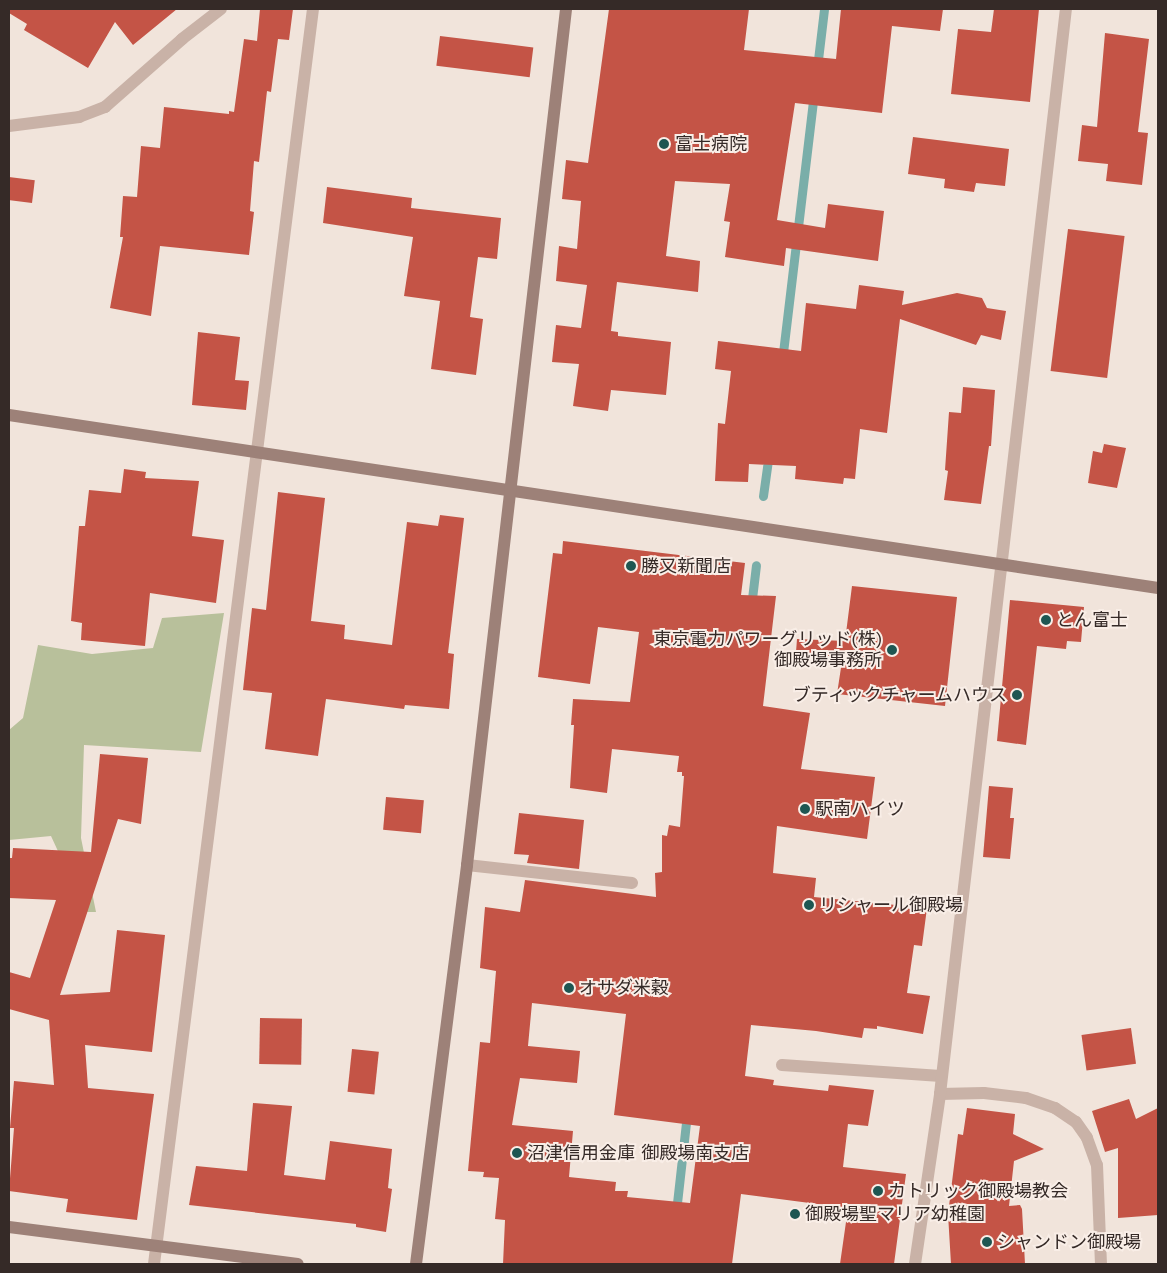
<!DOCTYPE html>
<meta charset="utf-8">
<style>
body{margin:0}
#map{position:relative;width:1167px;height:1273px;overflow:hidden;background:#f1e4db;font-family:"Work Sans","Noto Sans JP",sans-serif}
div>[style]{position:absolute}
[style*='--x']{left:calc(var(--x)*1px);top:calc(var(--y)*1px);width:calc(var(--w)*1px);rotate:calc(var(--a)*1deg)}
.green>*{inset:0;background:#b8c09b}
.stream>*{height:9px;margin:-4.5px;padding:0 4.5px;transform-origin:4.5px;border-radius:4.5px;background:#7aaea9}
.building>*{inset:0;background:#c45446;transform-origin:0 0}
.lane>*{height:12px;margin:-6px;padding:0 6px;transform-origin:6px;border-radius:6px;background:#c9b2a7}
.street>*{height:12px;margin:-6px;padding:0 6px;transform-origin:6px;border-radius:6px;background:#c9b2a7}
.secondary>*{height:12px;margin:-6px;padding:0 6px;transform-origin:6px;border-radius:6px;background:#9d8178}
.dots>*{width:14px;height:14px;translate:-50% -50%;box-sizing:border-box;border:2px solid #f9eee7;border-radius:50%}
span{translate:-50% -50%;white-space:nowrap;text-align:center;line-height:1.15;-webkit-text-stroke:4px #f9eee7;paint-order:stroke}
.poi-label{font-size:18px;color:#352a27}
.left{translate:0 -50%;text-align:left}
.right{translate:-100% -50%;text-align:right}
.frame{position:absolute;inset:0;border:10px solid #352a27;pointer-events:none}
</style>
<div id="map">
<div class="green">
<div style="clip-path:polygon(224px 613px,201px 752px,84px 745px,81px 838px,96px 912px,86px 912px,51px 836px,9px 840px,9px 730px,23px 718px,38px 645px,92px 654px,153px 648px,162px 618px)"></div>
</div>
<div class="stream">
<div style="--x:817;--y:68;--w:59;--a:-83.2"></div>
<div style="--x:782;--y:361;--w:270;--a:-83.2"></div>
<div style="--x:763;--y:496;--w:43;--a:-82.1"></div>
<div style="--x:751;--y:607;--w:42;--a:-83.2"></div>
<div style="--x:676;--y:1212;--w:99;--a:-83.6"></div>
</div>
<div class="building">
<div style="clip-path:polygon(9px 9px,177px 9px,133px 45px,115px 22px,88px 68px,24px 30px,27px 24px,9px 13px)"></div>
<div style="clip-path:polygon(260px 9px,293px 9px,289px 40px,278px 39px,271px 92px,267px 91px,259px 162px,254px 161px,250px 211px,254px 212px,249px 255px,160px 246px,151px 316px,110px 308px,123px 237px,120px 237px,123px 196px,137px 197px,141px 146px,160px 148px,164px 107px,229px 114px,229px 111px,234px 112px,244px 39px,257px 41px)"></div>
<div style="clip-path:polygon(609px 9px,749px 9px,744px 50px,836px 59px,841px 9px,943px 9px,940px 31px,892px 26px,882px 113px,795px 103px,777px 220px,825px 228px,828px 204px,884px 211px,878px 261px,786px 248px,784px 266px,725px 257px,730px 222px,724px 221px,730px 184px,675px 181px,666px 256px,700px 261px,698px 292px,617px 282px,611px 331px,618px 332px,618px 336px,671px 342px,666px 395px,611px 390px,608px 411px,573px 406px,579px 364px,552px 362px,556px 325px,581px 328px,587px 285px,556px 281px,559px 246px,577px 249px,581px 201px,562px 199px,566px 160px,588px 163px)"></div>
<div style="clip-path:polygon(994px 9px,1039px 9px,1030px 102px,951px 94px,958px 29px,991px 32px)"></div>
<div style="clip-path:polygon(1105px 33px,1149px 39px,1138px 132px,1148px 133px,1142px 185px,1106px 181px,1108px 164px,1078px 161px,1082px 125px,1097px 127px)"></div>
<div style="left:440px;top:36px;width:94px;height:30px;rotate:7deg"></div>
<div style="clip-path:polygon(913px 137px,1009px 149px,1005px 186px,976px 183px,974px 192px,944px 188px,945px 179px,908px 174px)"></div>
<div style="left:9px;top:177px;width:26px;height:23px;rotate:7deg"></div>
<div style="clip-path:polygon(327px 187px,412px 198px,411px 208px,501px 218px,497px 259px,478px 257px,470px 317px,483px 319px,476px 375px,431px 369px,440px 301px,404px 296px,413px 237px,323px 223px)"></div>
<div style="left:1068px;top:229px;width:57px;height:143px;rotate:7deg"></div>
<div style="clip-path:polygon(859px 285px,904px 291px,902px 305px,957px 293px,982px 298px,987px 308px,1006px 311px,1001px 340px,981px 335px,976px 345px,900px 319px,887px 433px,860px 429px,855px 479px,844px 478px,843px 484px,795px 479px,796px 466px,749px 464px,748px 482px,715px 481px,718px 423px,725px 424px,731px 371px,715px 369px,718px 341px,801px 351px,806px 303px,856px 309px)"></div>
<div style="clip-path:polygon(198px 332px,240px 337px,235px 380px,249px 381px,246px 410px,192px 405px)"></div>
<div style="clip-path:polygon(963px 387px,995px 390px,991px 446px,989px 446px,981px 504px,944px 500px,948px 471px,945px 470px,949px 412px,961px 413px)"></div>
<div style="clip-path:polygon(1104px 444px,1126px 448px,1117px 488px,1088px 483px,1093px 451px,1102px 453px)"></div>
<div style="clip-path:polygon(124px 469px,146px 472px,145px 478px,199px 481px,192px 536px,224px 540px,216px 603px,150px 593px,145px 646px,81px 640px,82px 623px,71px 621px,79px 526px,85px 526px,89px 490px,121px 493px)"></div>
<div style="clip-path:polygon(278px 492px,325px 498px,311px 621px,345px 625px,344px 639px,392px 645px,407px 522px,438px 526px,440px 515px,464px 518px,448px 653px,454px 654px,449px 709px,405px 705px,404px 709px,326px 699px,318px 756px,265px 749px,272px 693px,243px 690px,252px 608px,266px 610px)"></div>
<div style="clip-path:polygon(evenodd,563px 541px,745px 563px,741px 595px,776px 596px,763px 706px,810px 713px,801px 769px,875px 777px,867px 839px,777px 826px,773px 873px,816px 878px,814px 897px,927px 908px,922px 946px,914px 945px,907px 993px,930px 996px,923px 1034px,877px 1026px,877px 1029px,864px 1028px,862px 1038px,816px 1031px,751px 1025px,745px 1076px,774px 1080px,773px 1085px,828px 1091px,829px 1085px,874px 1090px,868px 1126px,848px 1124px,843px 1167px,906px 1174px,894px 1264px,840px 1264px,848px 1208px,741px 1194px,732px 1264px,503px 1264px,505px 1220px,495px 1219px,499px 1178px,483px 1177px,484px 1172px,468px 1171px,480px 1042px,490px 1043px,496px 971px,480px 968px,485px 907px,520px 912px,525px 880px,656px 897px,655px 873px,662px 872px,662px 835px,667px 836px,669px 825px,680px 827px,684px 776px,682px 776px,682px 772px,677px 772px,679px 756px,612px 749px,607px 793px,570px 788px,574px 725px,571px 725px,573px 699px,630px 702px,639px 632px,598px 627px,590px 684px,538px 677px,553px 553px,562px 554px,563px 541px,532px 1003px,626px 1014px,614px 1115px,700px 1126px,690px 1203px,627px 1197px,628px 1191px,615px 1191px,616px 1182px,569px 1177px,573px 1131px,512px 1125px,520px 1078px,577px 1083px,580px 1051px,528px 1046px,532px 1003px)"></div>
<div style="clip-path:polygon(852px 586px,957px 597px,945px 706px,837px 694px,842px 661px,796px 652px,797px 639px,845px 641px)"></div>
<div style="clip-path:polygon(1010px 600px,1084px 607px,1081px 642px,1067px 641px,1066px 649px,1037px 646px,1026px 745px,997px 741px)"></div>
<div style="clip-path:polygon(100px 754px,148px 758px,141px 824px,118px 819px,60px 995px,110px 992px,117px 930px,165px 935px,152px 1052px,85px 1045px,88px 1088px,154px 1094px,137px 1220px,66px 1212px,68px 1199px,9px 1191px,14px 1128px,10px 1128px,14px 1081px,54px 1085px,49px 1020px,9px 1009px,9px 972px,30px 978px,56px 900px,9px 898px,9px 858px,12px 858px,13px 848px,91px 852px)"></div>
<div style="clip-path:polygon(989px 786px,1013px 788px,1010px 818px,1014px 818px,1010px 859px,983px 857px)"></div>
<div style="left:386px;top:797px;width:38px;height:33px;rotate:5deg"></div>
<div style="clip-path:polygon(519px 813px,584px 820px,579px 869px,527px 863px,529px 855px,514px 854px)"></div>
<div style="left:260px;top:1018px;width:42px;height:46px;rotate:1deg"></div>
<div style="left:1131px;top:1028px;width:36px;height:50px;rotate:82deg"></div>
<div style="left:352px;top:1049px;width:27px;height:43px;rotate:6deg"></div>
<div style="clip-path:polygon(1129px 1099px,1136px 1119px,1158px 1108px,1158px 1215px,1118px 1218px,1118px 1148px,1105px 1152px,1092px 1111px)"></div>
<div style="clip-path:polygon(253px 1103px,292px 1106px,284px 1175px,325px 1180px,330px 1141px,392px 1149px,388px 1188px,392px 1189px,386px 1232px,356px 1227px,356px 1224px,189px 1205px,196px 1166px,247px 1171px)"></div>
<div style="clip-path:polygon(967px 1108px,1015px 1114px,1013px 1134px,1044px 1149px,1014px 1161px,1009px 1206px,1020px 1205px,1022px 1209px,1025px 1264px,951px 1264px,948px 1214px,958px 1134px,963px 1135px)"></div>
</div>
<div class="lane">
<div style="--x:467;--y:865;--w:166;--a:6.2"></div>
</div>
<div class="street">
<div style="--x:9;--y:126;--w:71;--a:-7.3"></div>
<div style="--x:79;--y:117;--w:28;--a:-21"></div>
<div style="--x:105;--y:107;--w:103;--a:-41.4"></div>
<div style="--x:182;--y:39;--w:49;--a:-37.6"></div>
<div style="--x:782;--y:1065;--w:159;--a:4"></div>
<div style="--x:940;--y:1094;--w:44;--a:-1.3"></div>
<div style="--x:984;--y:1093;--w:42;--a:6.8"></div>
<div style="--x:1026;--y:1098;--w:31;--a:19"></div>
<div style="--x:1055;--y:1108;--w:25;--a:34"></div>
<div style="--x:1076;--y:1122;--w:19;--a:55"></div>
<div style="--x:1087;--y:1138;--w:29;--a:70"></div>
<div style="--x:1097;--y:1165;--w:99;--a:87.7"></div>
<div style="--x:154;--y:1264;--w:1265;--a:-82.78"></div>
<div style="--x:915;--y:1264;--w:172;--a:-81.6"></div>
<div style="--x:940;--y:1094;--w:1092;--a:-83.38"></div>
</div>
<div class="secondary">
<div style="--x:9;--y:415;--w:1162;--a:8.56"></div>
<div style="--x:9;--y:1227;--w:291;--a:7.3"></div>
<div style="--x:416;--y:1264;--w:402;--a:-82.7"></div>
<div style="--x:467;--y:865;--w:862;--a:-83.4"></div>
</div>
<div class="dots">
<div style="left:664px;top:144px;background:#1e5652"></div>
<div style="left:631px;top:566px;background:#1e5652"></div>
<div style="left:1046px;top:620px;background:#1e5652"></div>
<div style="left:892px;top:650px;background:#1e5652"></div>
<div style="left:1017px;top:695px;background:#1e5652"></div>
<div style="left:805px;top:809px;background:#1e5652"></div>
<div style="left:809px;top:905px;background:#1e5652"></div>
<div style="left:569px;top:988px;background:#1e5652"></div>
<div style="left:517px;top:1153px;background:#1e5652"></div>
<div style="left:878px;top:1191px;background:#1e5652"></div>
<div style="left:795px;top:1214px;background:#1e5652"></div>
<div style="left:987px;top:1242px;background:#1e5652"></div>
</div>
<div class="poi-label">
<span class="left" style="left:675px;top:144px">富士病院</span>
<span class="left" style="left:641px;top:566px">勝又新聞店</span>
<span class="left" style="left:1056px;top:620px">とん富士</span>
<span class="right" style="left:882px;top:650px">東京電力パワーグリッド(株)<br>御殿場事務所</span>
<span class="right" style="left:1007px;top:695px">ブティックチャームハウス</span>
<span class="left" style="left:815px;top:809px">駅南ハイツ</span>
<span class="left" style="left:819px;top:905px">リシャール御殿場</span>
<span class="left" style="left:579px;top:988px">オサダ米穀</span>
<span class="left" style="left:527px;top:1153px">沼津信用金庫 御殿場南支店</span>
<span class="left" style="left:888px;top:1191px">カトリック御殿場教会</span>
<span class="left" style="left:805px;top:1214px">御殿場聖マリア幼稚園</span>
<span class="left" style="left:997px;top:1242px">シャンドン御殿場</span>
</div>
<div class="frame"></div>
</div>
